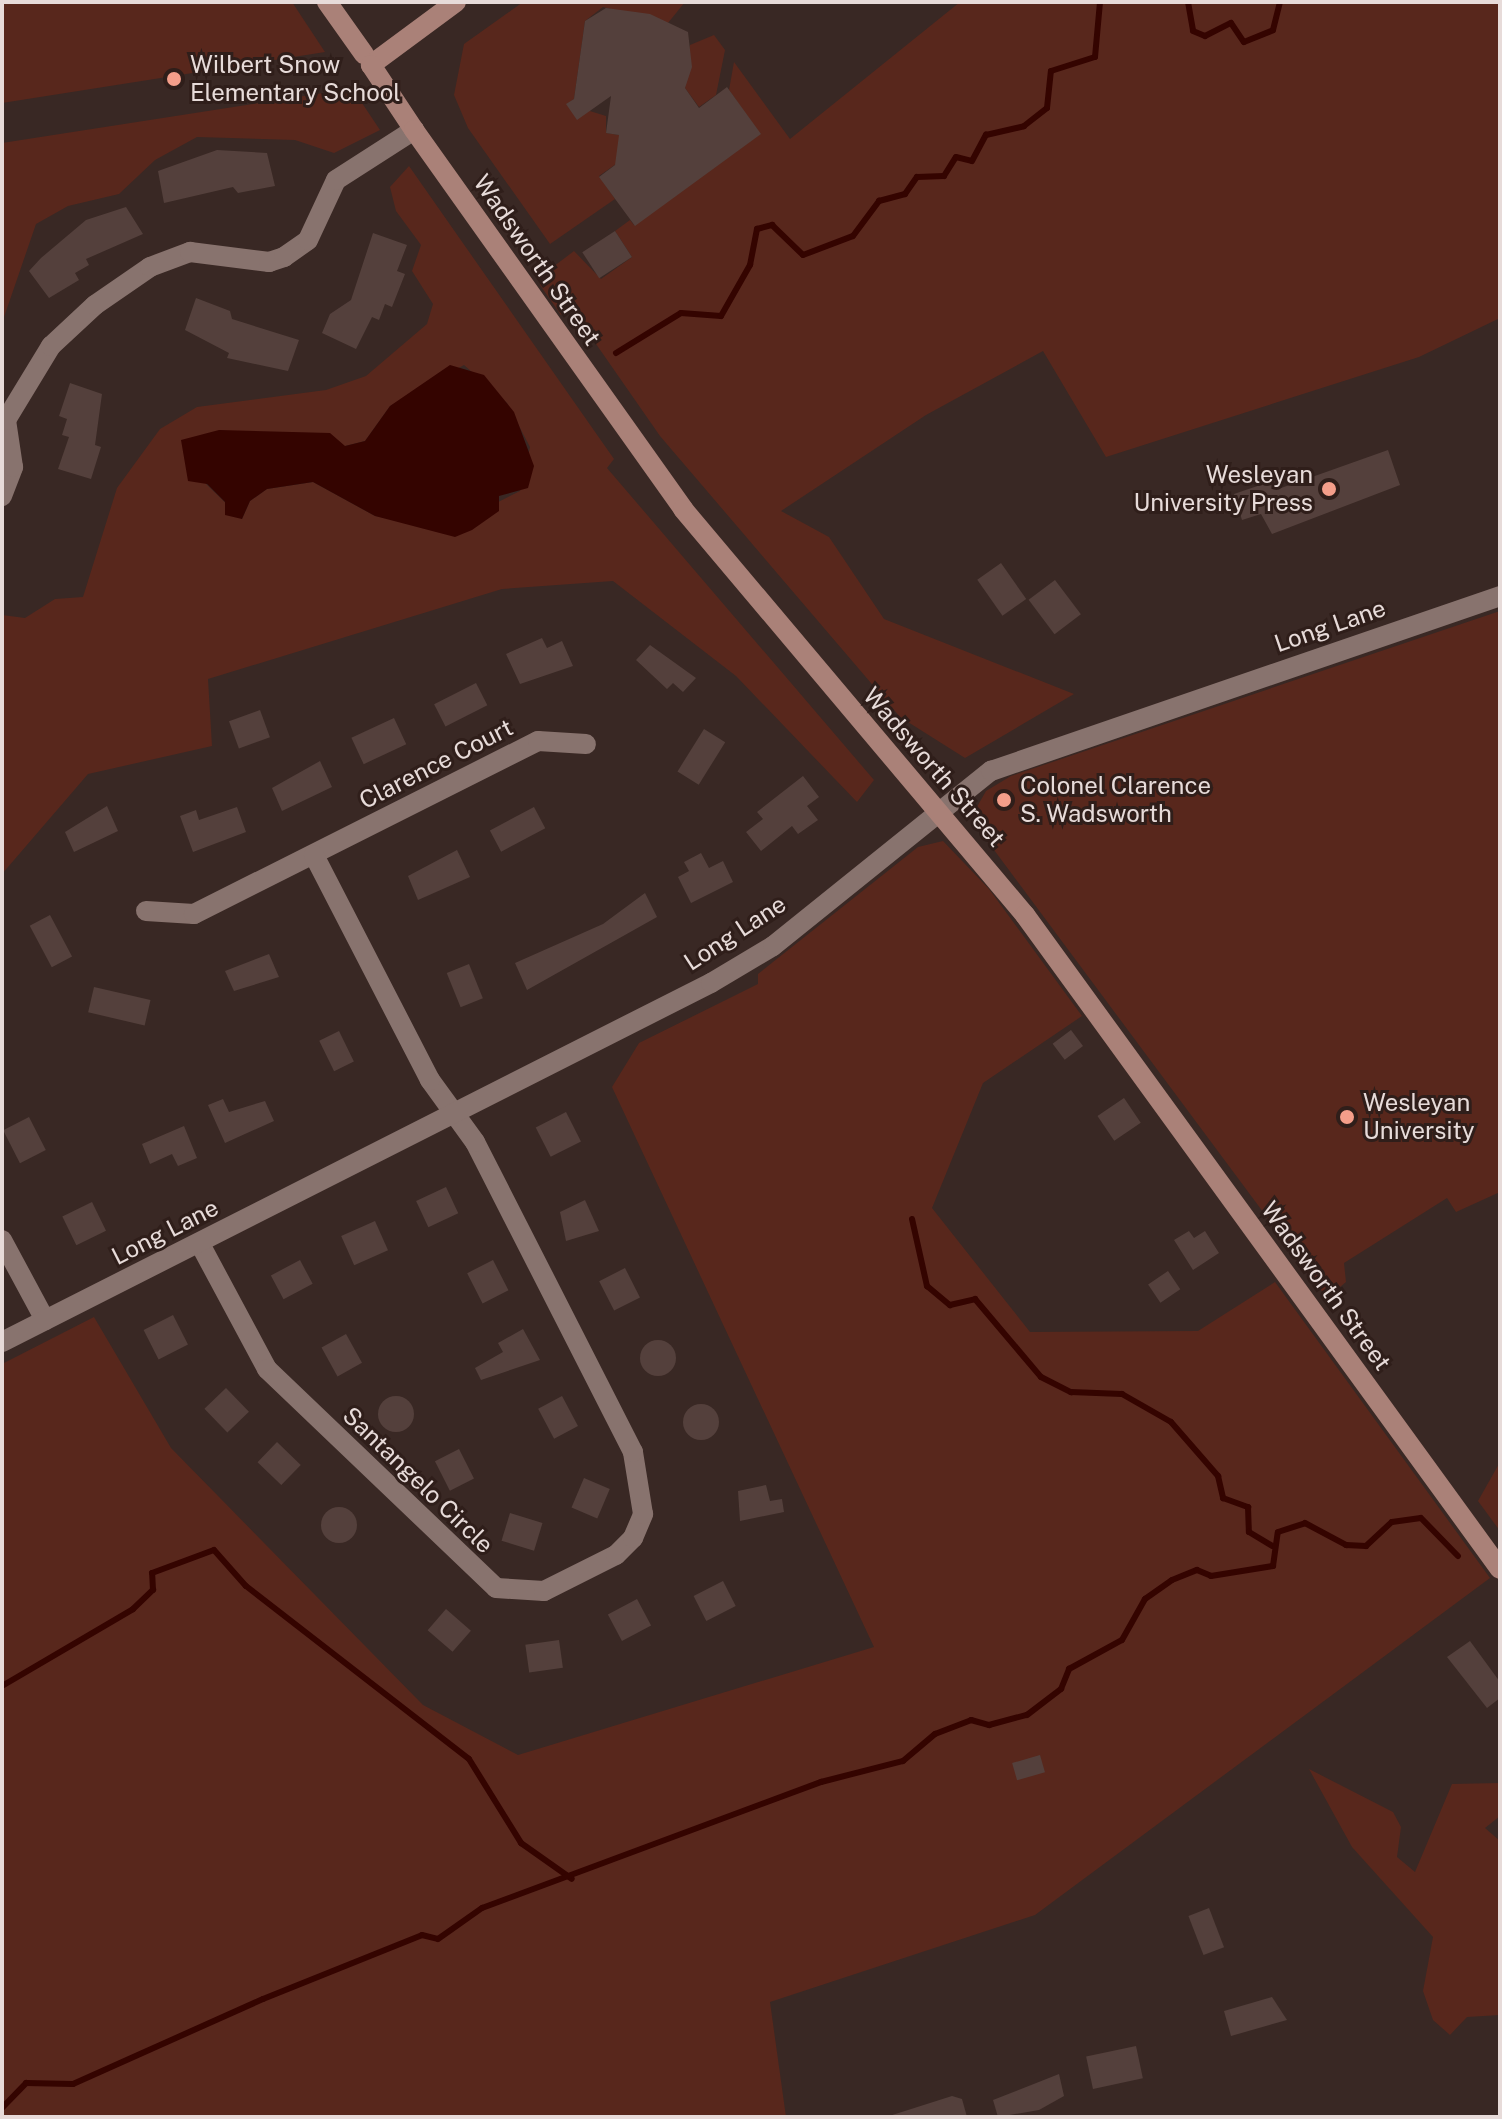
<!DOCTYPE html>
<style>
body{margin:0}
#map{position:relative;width:1502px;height:2119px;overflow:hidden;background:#392824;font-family:"Public Sans",sans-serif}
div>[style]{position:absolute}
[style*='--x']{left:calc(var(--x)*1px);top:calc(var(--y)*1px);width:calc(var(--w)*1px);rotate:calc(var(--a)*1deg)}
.green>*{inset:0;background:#58271c}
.water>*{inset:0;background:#340400}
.stream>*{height:6px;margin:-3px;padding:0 3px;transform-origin:3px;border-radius:3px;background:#340400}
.building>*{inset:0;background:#54403c;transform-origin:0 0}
.round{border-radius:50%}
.street>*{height:20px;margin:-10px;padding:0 10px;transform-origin:10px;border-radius:10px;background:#88736e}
.secondary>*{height:20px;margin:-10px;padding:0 10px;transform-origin:10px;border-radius:10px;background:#aa8178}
.dots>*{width:22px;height:22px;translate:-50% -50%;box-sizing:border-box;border:4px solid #2f1e1a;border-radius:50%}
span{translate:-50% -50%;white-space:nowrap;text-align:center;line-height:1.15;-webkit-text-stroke:6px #2f1e1a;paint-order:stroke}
.poi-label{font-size:24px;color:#e7dbd9}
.left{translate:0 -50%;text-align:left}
.right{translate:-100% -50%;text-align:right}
.street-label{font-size:24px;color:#e7dbd9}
.frame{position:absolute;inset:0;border:4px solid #e7dbd9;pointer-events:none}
</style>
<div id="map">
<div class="green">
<div style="clip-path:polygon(2px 2px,292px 2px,325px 52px,2px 103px)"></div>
<div style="clip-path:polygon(523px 2px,685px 2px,668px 23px,603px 7px,585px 21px,574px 99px,567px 104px,606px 116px,606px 133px,619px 135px,633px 152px,599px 176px,615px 199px,550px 244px,468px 128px,454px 95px,464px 44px)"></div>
<div style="clip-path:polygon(960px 2px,1500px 2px,1500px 318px,1419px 357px,1106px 457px,1043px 351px,926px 415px,781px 511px,829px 537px,884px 619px,1074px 694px,965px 758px,900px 717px,660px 436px,571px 308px,561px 315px,540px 285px,541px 276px,574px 251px,601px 279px,632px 257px,615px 231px,630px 220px,634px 225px,760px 134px,729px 90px,734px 62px,790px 139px)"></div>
<div style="clip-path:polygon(714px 35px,725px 50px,716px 95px,699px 107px,685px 88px,690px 45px)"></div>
<div style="clip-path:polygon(323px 93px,356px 94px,380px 130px,334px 153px,295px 140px,197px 137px,155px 160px,119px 194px,68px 206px,36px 224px,2px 323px,2px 143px)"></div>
<div style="clip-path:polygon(evenodd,409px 166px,614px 459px,607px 468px,874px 780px,857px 802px,736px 676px,613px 581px,502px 589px,208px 679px,212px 746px,88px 774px,2px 874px,2px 615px,25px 618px,55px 599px,83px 597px,117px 488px,160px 429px,197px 407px,326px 390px,366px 376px,427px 324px,433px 304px,412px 271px,421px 245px,396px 211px,390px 187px,409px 166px,464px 365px,507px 403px,530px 447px,520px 491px,445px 529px,375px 516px,313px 482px,267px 489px,250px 501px,242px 519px,206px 484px,219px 430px,345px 446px,365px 441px,390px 406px,464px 365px)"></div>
<div style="clip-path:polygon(1500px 611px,1500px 1192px,1456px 1212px,1447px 1198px,1344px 1263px,1346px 1282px,1327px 1298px,977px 827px,974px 812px,986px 791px,1011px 776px)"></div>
<div style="clip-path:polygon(943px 841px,989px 889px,1082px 1016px,983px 1083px,932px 1208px,1030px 1332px,1198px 1331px,1275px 1282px,1490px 1578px,1035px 1915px,770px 2002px,786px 2117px,2px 2117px,2px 1364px,94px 1317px,171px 1448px,423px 1705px,518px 1755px,874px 1647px,612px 1087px,639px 1043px,758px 984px,758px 974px,918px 847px)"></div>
<div style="clip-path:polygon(1500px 1462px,1500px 1531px,1478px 1501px)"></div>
<div style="clip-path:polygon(1309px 1769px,1393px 1812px,1401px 1827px,1397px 1857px,1415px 1872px,1452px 1784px,1500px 1783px,1500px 1816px,1485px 1828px,1500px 1841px,1500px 2015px,1467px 2017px,1450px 2035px,1433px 2020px,1423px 1991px,1433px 1937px,1352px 1847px)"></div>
</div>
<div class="water">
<div style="clip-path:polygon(450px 365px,484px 375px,514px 412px,534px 466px,528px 488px,499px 496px,499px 511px,472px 530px,455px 537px,375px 516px,313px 482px,267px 489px,250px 501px,242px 519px,225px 515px,225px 502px,207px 484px,188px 481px,181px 440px,219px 430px,330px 433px,345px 446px,365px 441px,390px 406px)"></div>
</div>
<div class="stream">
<div style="--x:1188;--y:2;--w:29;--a:80"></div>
<div style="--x:1193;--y:31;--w:13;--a:23"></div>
<div style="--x:1205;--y:36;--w:29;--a:-27"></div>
<div style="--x:1231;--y:23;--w:23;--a:56"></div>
<div style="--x:1244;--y:42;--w:31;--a:-22"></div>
<div style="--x:1273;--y:30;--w:29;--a:-76"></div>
<div style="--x:616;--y:353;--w:76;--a:-31.6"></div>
<div style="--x:681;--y:313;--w:40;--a:4.3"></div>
<div style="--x:721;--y:316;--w:59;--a:-60.4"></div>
<div style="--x:750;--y:265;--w:37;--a:-79"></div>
<div style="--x:757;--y:229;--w:16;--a:-15"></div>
<div style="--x:772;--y:225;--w:43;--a:44.1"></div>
<div style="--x:803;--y:255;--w:53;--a:-20.8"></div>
<div style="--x:853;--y:236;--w:44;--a:-53.4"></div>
<div style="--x:879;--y:201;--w:27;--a:-15"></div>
<div style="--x:905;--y:194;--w:21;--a:-55"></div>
<div style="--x:917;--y:177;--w:27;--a:-2"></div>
<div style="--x:944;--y:176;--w:22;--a:-58"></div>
<div style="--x:956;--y:157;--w:16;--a:14"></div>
<div style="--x:972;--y:161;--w:30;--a:-62"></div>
<div style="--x:986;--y:135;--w:39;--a:-13"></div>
<div style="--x:1024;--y:126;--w:29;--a:-38"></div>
<div style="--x:1047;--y:108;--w:37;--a:-84"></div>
<div style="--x:1051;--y:71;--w:46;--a:-17.7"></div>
<div style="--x:1095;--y:57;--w:55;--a:-84.8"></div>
<div style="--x:912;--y:1219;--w:69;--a:77.4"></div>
<div style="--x:927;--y:1286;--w:30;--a:40"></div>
<div style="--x:950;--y:1305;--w:26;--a:-13"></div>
<div style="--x:975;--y:1299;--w:102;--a:49.8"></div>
<div style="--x:1041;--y:1377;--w:34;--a:27"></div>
<div style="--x:1071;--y:1392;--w:51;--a:2.2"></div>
<div style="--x:1122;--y:1394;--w:56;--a:29.7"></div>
<div style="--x:1171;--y:1422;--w:72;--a:49"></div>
<div style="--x:1218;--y:1476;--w:23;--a:77"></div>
<div style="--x:1223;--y:1498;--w:27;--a:20"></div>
<div style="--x:1248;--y:1507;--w:25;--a:88"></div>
<div style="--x:1249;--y:1532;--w:27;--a:31"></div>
<div style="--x:2;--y:1686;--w:152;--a:-30.4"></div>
<div style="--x:133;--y:1609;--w:28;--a:-44"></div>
<div style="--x:153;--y:1590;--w:17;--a:-93"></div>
<div style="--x:152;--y:1573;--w:66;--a:-20.4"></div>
<div style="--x:214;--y:1550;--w:48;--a:48.4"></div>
<div style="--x:246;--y:1586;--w:282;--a:37.8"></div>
<div style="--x:469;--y:1759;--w:99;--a:58.2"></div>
<div style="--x:521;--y:1843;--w:62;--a:35.2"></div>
<div style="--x:2;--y:2108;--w:35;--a:-46"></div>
<div style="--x:26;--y:2083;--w:47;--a:1.2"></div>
<div style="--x:73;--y:2084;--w:208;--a:-24.1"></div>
<div style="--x:263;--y:1999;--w:171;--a:-21.9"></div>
<div style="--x:422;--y:1935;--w:16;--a:14"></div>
<div style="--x:438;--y:1939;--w:54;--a:-35.2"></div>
<div style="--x:482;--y:1908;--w:362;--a:-20.4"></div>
<div style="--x:821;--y:1782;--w:85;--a:-14.4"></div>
<div style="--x:903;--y:1761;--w:42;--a:-40.2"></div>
<div style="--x:935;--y:1734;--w:39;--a:-21"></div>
<div style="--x:971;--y:1720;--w:19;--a:16"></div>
<div style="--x:989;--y:1725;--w:39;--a:-15"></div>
<div style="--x:1027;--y:1715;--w:43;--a:-37.4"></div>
<div style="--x:1061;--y:1689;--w:22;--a:-68"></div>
<div style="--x:1069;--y:1669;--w:60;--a:-28.7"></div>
<div style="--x:1122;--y:1640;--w:47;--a:-60.7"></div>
<div style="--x:1145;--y:1599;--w:33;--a:-35"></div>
<div style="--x:1172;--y:1580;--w:27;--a:-22"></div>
<div style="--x:1197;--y:1570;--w:15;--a:23"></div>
<div style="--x:1211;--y:1576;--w:63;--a:-9.2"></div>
<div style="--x:1273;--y:1566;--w:34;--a:-82"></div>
<div style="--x:1278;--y:1532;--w:28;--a:-18"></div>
<div style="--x:1305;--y:1523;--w:47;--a:28.2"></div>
<div style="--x:1346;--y:1545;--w:20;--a:3"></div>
<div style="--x:1366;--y:1546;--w:35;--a:-43"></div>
<div style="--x:1392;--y:1522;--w:29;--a:-8"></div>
<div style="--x:1421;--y:1518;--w:53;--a:45.8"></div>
</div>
<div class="building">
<div style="clip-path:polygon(606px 8px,650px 14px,688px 32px,692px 67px,685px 88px,699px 108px,727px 87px,761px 134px,635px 226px,599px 177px,615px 165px,619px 135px,606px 133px,611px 96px,577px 120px,566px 104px,574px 99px,585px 21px)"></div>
<div style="clip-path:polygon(217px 150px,267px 153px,275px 186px,238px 193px,233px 187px,164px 203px,158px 171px)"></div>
<div style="clip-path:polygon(126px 207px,143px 234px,86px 259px,89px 265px,75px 273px,79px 280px,49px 298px,29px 271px,41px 258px,86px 220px)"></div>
<div style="left:615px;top:231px;width:31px;height:39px;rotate:57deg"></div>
<div style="clip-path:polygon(373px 233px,407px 245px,397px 271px,405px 274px,392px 307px,385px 304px,379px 320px,372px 317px,356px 349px,322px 333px,330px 314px,351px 300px)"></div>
<div style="clip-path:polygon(196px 298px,230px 311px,232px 319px,299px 340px,288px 371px,227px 358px,229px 353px,185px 330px)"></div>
<div style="clip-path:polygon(70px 383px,102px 394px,95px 445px,101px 447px,91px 479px,58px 469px,69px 437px,62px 435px,67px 419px,59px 416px)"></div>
<div style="clip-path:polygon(1388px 450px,1400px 485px,1272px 534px,1261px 514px,1242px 520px,1234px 494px,1278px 479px,1281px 488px)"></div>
<div style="left:1001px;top:563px;width:44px;height:29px;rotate:55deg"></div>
<div style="left:1055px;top:580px;width:43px;height:33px;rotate:53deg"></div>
<div style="clip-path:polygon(542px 638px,547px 648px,562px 641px,573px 666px,520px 684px,506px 654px)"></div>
<div style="clip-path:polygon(650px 645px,696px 678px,683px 692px,673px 683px,667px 689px,636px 660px)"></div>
<div style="left:476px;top:683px;width:25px;height:47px;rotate:63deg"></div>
<div style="left:260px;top:710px;width:29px;height:33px;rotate:70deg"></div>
<div style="left:394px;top:718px;width:29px;height:47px;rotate:65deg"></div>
<div style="left:704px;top:729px;width:25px;height:50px;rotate:32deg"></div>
<div style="clip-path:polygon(320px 761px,332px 787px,282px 811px,272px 788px)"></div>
<div style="clip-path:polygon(803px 776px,819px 797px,807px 806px,818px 820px,798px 834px,792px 826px,761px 851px,746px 832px,763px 819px,757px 812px)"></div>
<div style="clip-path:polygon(107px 806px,118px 831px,74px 852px,65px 832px)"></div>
<div style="clip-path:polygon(237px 807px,246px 832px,193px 852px,180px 816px,196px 810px,199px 820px)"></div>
<div style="left:534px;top:807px;width:24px;height:50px;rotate:62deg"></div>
<div style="clip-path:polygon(457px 850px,470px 877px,418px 900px,408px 876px)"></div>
<div style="clip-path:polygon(701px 853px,709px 868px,723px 861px,733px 882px,691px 903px,678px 877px,689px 871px,684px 862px)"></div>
<div style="clip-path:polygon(645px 893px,657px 917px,527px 990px,515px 963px,603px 924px)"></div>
<div style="left:50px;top:915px;width:47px;height:23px;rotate:62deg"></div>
<div style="clip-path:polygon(269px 954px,279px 977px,234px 991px,225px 971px)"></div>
<div style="left:469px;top:964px;width:37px;height:24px;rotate:68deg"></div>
<div style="left:94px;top:987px;width:58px;height:26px;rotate:13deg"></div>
<div style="left:1071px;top:1030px;width:20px;height:23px;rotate:53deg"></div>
<div style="left:339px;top:1031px;width:34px;height:22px;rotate:64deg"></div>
<div style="left:1124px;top:1098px;width:30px;height:32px;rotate:56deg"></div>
<div style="clip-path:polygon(223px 1099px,229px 1112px,265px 1101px,274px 1121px,225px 1143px,208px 1105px)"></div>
<div style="left:566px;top:1112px;width:33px;height:34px;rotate:63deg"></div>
<div style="left:29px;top:1117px;width:37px;height:29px;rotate:63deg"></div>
<div style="clip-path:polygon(184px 1126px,197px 1158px,178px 1166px,172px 1154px,150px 1164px,142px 1144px)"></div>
<div style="left:446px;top:1187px;width:29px;height:33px;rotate:65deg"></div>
<div style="clip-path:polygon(585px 1200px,599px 1231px,566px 1241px,560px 1212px)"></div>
<div style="left:92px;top:1202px;width:32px;height:33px;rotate:64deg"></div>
<div style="left:375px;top:1221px;width:32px;height:37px;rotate:66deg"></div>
<div style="clip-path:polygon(1189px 1231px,1194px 1238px,1205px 1231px,1219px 1253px,1193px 1270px,1174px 1240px)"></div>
<div style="left:300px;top:1260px;width:27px;height:33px;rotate:62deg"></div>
<div style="left:493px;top:1260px;width:34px;height:29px;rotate:63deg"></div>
<div style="left:625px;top:1268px;width:33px;height:29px;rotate:63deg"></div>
<div style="left:1168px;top:1271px;width:22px;height:24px;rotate:56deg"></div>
<div style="left:173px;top:1315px;width:33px;height:33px;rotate:63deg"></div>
<div style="clip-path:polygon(523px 1329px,540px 1360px,481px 1380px,475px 1368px,503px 1352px,498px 1343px)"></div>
<div style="left:346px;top:1334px;width:33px;height:28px;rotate:61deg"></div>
<div class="round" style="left:640px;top:1340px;width:36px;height:36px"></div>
<div style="left:226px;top:1388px;width:33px;height:30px;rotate:46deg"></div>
<div class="round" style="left:378px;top:1396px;width:36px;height:36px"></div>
<div style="left:562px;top:1396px;width:34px;height:27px;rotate:62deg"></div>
<div class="round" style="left:683px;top:1404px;width:36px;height:36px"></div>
<div style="left:277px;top:1442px;width:33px;height:28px;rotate:44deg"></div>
<div style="left:459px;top:1449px;width:33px;height:27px;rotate:63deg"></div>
<div style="left:584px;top:1478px;width:28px;height:32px;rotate:23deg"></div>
<div style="clip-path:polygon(766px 1485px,770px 1501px,782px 1499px,784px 1512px,740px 1521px,738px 1491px)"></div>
<div class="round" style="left:321px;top:1507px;width:36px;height:36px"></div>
<div style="left:510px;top:1513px;width:34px;height:29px;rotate:17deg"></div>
<div style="left:723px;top:1581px;width:28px;height:33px;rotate:63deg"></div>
<div style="left:637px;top:1599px;width:30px;height:33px;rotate:62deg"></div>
<div style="left:446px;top:1609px;width:33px;height:28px;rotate:41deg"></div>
<div style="left:559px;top:1640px;width:28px;height:34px;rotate:82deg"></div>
<div style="clip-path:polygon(1470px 1641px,1500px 1682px,1500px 1698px,1487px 1708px,1447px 1657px)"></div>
<div style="left:1040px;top:1755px;width:18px;height:29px;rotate:74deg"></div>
<div style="left:1209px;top:1908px;width:42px;height:22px;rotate:69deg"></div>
<div style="clip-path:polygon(1272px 1997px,1287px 2020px,1231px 2036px,1224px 2011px)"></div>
<div style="left:1136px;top:2046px;width:33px;height:51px;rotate:78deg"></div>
<div style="clip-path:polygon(1059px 2074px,1064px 2096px,1039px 2110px,998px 2117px,993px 2100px)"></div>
<div style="clip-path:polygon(952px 2096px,962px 2099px,967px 2117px,886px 2117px)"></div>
</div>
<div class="street">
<div style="--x:2;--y:496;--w:31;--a:-69"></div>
<div style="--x:13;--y:467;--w:48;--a:-98.5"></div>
<div style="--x:6;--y:420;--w:87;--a:-58.7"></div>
<div style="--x:51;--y:346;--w:60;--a:-43"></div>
<div style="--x:95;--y:305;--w:67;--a:-34.6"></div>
<div style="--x:150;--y:267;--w:43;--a:-20.6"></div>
<div style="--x:190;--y:252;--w:80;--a:7.2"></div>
<div style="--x:269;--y:262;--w:16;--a:-18"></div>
<div style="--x:284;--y:257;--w:29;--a:-35"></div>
<div style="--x:308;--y:240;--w:66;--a:-65"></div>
<div style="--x:336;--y:180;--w:93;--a:-32.7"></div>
<div style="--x:146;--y:911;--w:48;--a:3.6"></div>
<div style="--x:194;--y:914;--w:385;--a:-26.7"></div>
<div style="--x:538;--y:741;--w:48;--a:3.6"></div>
<div style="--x:2;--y:1240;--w:91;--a:61.7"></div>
<div style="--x:200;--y:1244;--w:142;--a:61.8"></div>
<div style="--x:267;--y:1369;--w:317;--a:43.7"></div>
<div style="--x:496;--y:1588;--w:48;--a:3.6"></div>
<div style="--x:544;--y:1591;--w:80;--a:-26.6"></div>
<div style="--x:616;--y:1555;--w:24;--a:-45"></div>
<div style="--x:633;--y:1538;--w:26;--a:-67"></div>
<div style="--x:643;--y:1514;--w:63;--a:-99.2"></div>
<div style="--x:633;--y:1452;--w:348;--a:-117"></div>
<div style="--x:475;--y:1142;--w:77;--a:-126"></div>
<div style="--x:430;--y:1080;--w:253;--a:-117.3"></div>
<div style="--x:2;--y:1342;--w:795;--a:-26.86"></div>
<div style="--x:711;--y:983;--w:72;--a:-30.8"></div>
<div style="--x:773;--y:946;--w:280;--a:-38.8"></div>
<div style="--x:991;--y:771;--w:538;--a:-18.97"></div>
</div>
<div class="secondary">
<div style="--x:327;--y:2;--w:64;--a:54.6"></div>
<div style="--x:456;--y:2;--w:106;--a:143.5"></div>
<div style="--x:371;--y:65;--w:78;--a:56.5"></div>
<div style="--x:414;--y:130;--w:465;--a:54.6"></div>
<div style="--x:683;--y:509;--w:531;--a:49.89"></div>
<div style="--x:1025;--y:915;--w:808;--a:54.01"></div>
</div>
<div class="dots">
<div style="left:174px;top:79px;background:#f49e8a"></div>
<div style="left:1329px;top:489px;background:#f49e8a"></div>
<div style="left:1004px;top:800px;background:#f49e8a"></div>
<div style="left:1347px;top:1117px;background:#f49e8a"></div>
</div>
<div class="poi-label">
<span class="left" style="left:190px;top:79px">Wilbert Snow<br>Elementary School</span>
<span class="right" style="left:1313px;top:489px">Wesleyan<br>University Press</span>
<span class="left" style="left:1020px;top:800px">Colonel Clarence<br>S. Wadsworth</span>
<span class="left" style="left:1363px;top:1117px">Wesleyan<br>University</span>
</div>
<div class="street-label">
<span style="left:537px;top:260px;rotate:55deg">Wadsworth Street</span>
<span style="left:1330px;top:626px;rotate:-19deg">Long Lane</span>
<span style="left:436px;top:764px;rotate:-27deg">Clarence Court</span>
<span style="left:934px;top:767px;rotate:49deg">Wadsworth Street</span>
<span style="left:735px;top:933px;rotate:-33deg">Long Lane</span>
<span style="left:165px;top:1232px;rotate:-27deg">Long Lane</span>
<span style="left:1326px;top:1286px;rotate:54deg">Wadsworth Street</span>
<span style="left:418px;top:1480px;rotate:44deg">Santangelo Circle</span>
</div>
<div class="frame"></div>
</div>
